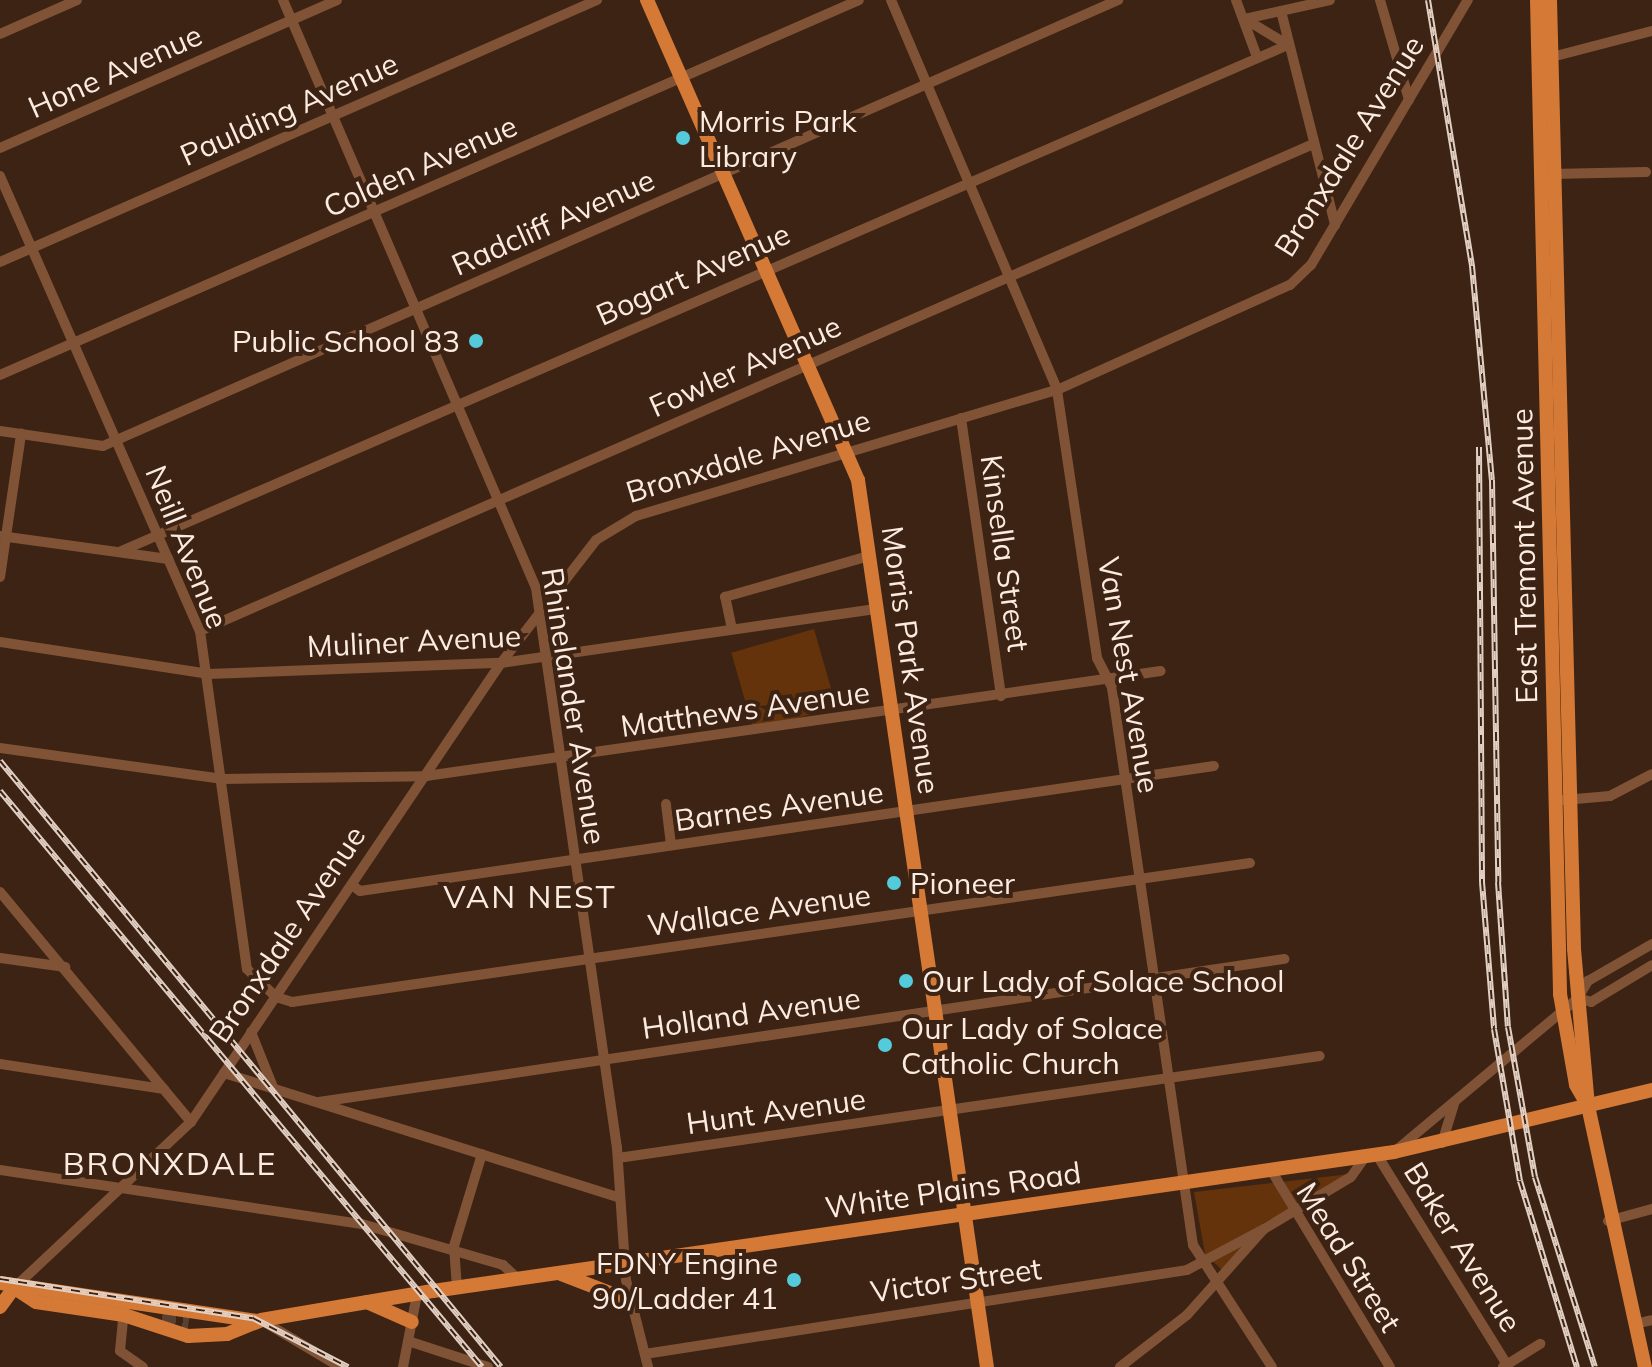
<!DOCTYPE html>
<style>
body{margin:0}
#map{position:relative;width:1652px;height:1367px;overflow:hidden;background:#3c2313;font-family:Mulish,sans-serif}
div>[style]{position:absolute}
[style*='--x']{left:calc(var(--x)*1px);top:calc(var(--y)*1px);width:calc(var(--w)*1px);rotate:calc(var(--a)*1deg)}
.green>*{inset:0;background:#65330b;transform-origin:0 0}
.major-tunnel>*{height:14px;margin-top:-7px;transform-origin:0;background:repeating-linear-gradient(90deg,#594132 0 14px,transparent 0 21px)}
.minor>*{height:10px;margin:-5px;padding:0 5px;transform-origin:5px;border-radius:5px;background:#805336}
.major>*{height:14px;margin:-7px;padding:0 7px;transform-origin:7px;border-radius:7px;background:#d47936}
.rail>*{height:6px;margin-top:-3px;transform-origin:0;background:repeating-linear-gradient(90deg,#3c2313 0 9px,#e2d0c5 0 18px);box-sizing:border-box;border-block:2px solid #e2d0c5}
.dots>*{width:22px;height:22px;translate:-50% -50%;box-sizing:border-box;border:4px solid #3c2313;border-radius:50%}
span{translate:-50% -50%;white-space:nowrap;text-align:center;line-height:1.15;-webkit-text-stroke:8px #3c2313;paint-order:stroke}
.street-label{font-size:30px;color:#fcebe1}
.poi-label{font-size:30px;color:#fcebe1}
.left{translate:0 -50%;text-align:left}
.right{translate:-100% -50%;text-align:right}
.neighbourhood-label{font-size:32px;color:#fcebe1;letter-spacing:2px}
</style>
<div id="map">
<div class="green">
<div style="left:814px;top:629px;width:81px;height:86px;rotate:74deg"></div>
<div style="clip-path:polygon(1350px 1174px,1262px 1224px,1222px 1270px,1205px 1254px,1194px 1192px)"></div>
</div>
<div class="major-tunnel">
<div style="--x:162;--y:1318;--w:27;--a:8"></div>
</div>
<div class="minor">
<div style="--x:283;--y:0;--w:640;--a:66.72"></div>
<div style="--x:536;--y:588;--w:566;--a:81.77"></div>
<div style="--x:617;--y:1148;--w:132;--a:86.1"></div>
<div style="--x:626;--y:1280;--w:90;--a:75.8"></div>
<div style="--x:891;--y:0;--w:424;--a:66.9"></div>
<div style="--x:1057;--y:390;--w:271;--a:81.5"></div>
<div style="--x:1097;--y:658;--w:34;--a:63"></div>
<div style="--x:1112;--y:688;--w:563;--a:81.73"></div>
<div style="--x:1193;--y:1245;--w:145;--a:57.1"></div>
<div style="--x:1236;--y:0;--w:58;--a:69.7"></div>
<div style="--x:1380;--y:0;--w:104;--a:73.8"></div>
<div style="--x:1281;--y:11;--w:221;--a:75.8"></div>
<div style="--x:1245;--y:19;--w:87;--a:-12.6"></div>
<div style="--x:1245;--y:19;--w:50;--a:31.2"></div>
<div style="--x:0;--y:34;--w:84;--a:-23.8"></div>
<div style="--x:1548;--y:58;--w:107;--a:-14.6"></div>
<div style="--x:0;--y:148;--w:368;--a:-23.7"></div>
<div style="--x:1551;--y:174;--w:95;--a:-1.2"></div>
<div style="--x:0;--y:176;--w:497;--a:66.3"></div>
<div style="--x:200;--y:631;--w:341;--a:82.1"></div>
<div style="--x:247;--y:969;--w:40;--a:44"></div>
<div style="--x:276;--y:997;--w:17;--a:17"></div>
<div style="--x:292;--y:1002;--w:968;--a:-8.26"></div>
<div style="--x:0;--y:262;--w:652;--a:-23.69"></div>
<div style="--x:0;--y:375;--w:937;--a:-23.58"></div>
<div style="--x:961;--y:418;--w:281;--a:81.8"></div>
<div style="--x:0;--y:431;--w:104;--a:8.3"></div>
<div style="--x:103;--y:446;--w:1109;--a:-23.72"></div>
<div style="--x:0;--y:536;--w:170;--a:7.8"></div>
<div style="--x:119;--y:552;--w:1274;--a:-23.45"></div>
<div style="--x:0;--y:577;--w:145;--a:-81.6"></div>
<div style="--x:732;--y:629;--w:33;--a:-102"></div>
<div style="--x:725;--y:597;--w:150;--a:-15.9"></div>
<div style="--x:200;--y:631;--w:1213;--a:-23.63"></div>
<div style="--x:0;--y:642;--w:210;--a:8.7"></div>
<div style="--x:208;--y:674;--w:293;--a:-2.2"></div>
<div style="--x:501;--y:663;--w:380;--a:-8.2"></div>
<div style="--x:0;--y:748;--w:225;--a:7.9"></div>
<div style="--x:223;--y:779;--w:203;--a:-0.8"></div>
<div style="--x:426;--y:776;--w:742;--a:-8.13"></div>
<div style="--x:1564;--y:800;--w:46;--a:-5"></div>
<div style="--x:1610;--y:796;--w:47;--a:-27.6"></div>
<div style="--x:666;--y:804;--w:41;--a:83"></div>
<div style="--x:352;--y:885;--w:10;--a:37"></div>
<div style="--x:360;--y:891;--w:863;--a:-8.33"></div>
<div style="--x:0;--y:892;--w:299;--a:50.3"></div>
<div style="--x:0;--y:958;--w:66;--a:7.9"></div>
<div style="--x:1578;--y:998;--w:14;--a:17"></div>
<div style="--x:1591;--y:1002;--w:71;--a:-31.2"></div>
<div style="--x:251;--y:1032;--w:59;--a:68.2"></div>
<div style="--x:0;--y:1064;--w:166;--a:8.7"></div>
<div style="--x:224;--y:1073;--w:415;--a:17.5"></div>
<div style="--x:319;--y:1102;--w:976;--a:-8.43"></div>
<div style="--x:1442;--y:1143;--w:41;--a:-72.9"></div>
<div style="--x:1394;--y:1152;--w:240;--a:-39.9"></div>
<div style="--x:1578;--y:998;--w:20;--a:-60"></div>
<div style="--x:1588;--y:981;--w:74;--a:-30"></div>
<div style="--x:1377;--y:1155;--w:247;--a:58.2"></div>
<div style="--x:618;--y:1158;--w:709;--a:-8.27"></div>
<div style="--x:0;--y:1170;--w:366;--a:8.5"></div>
<div style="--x:362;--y:1224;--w:147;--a:16.2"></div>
<div style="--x:503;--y:1265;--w:22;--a:43"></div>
<div style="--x:1271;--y:1170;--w:230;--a:58.9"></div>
<div style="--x:1608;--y:1221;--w:46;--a:-15.3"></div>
<div style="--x:15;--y:1287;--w:241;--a:-43.2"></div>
<div style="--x:191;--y:1122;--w:554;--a:-55.97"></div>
<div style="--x:501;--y:663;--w:155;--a:-52.3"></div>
<div style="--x:596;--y:540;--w:47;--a:-31"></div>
<div style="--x:636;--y:516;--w:439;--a:-16.7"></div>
<div style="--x:1057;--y:390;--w:256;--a:-24.3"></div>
<div style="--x:1290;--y:285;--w:29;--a:-44"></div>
<div style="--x:1311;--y:265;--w:308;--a:-59.4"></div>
<div style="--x:457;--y:1288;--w:42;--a:-94.1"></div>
<div style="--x:454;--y:1246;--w:96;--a:-73.1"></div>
<div style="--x:124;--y:1310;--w:41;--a:95.6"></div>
<div style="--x:120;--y:1351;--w:28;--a:35"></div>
<div style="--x:261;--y:1320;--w:92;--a:30.7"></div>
<div style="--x:1635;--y:1324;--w:17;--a:-13"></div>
<div style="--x:411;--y:1342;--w:81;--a:18"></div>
<div style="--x:645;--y:1354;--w:548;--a:-8.81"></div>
<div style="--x:1187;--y:1270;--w:87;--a:-28"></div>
<div style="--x:403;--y:1367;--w:74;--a:-79.1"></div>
<div style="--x:1120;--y:1367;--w:85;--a:-37.8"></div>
<div style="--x:1187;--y:1315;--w:115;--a:-48.2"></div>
<div style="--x:1264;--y:1229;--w:101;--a:-30.9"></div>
<div style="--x:1351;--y:1177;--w:24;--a:-55"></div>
<div style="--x:1503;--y:1367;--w:44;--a:-31.9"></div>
</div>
<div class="major">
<div style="--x:647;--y:0;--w:524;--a:66.27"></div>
<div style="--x:858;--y:480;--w:896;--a:81.73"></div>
<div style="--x:1537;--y:0;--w:994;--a:88.67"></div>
<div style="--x:1560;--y:994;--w:92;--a:80"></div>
<div style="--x:1576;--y:1085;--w:24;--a:60"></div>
<div style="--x:1550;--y:0;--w:949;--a:88.55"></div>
<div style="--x:1574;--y:949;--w:158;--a:84.9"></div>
<div style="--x:1588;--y:1106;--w:267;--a:77.7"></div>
<div style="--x:561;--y:1274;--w:75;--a:21.1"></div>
<div style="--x:0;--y:1283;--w:260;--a:8.4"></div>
<div style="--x:19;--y:1291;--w:20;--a:33"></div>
<div style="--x:36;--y:1302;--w:89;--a:8.4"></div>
<div style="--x:124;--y:1315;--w:67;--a:18.2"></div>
<div style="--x:188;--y:1336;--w:39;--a:-3"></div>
<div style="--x:227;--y:1334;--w:37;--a:-22"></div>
<div style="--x:261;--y:1320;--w:174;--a:-9.6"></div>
<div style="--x:433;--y:1291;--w:971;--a:-8.23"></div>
<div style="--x:1394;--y:1152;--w:265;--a:-13.5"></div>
<div style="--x:367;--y:1302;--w:49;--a:24"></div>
<div style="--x:0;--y:1307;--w:22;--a:-54"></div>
</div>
<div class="rail">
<div style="--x:1428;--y:0;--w:270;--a:80.6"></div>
<div style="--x:1472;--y:266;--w:215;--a:84.7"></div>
<div style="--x:1492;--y:480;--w:402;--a:89.1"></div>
<div style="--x:1498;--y:882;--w:145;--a:86.1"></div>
<div style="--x:1508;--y:1027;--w:152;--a:79.8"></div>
<div style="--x:1535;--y:1177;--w:199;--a:72.5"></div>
<div style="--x:1479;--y:447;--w:435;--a:89.6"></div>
<div style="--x:1482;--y:882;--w:147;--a:85.3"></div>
<div style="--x:1494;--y:1029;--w:154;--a:80.3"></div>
<div style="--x:1520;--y:1181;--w:195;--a:73"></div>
<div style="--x:0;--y:761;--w:786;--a:50.42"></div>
<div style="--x:0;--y:791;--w:751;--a:50.08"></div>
<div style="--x:0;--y:1279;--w:256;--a:8.8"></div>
<div style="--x:253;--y:1318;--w:107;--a:27.3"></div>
</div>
<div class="dots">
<div style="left:683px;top:138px;background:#53cbdb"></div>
<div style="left:476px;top:341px;background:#53cbdb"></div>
<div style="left:894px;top:883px;background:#53cbdb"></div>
<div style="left:906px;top:981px;background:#53cbdb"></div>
<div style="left:885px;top:1045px;background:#53cbdb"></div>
<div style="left:794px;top:1280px;background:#53cbdb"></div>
</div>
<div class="street-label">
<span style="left:115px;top:71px;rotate:-24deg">Hone Avenue</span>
<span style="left:289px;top:109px;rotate:-24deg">Paulding Avenue</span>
<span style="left:1349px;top:146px;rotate:-58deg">Bronxdale Avenue</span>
<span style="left:420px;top:166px;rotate:-24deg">Colden Avenue</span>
<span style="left:553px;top:222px;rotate:-24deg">Radcliff Avenue</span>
<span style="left:693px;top:274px;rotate:-24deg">Bogart Avenue</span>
<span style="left:745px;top:366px;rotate:-24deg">Fowler Avenue</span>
<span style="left:748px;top:456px;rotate:-17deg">Bronxdale Avenue</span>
<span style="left:187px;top:547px;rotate:68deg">Neill Avenue</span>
<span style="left:1005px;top:553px;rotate:82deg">Kinsella Street</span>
<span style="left:1524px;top:556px;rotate:-91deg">East Tremont Avenue</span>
<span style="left:414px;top:641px;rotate:-3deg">Muliner Avenue</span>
<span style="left:911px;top:660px;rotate:82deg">Morris Park Avenue</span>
<span style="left:1129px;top:675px;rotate:80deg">Van Nest Avenue</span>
<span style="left:574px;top:706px;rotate:81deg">Rhinelander Avenue</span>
<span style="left:745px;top:709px;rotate:-8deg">Matthews Avenue</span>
<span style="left:779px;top:806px;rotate:-8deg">Barnes Avenue</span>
<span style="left:759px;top:910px;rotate:-8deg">Wallace Avenue</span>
<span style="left:287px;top:934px;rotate:-56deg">Bronxdale Avenue</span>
<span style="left:751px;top:1013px;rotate:-8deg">Holland Avenue</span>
<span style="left:776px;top:1111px;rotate:-8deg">Hunt Avenue</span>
<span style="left:953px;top:1190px;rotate:-8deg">White Plains Road</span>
<span style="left:1463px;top:1247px;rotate:58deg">Baker Avenue</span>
<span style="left:1349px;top:1257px;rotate:58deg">Mead Street</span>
<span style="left:956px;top:1280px;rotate:-8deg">Victor Street</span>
</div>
<div class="poi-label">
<span class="left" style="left:699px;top:138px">Morris Park<br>Library</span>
<span class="right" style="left:460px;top:341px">Public School 83</span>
<span class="left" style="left:910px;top:883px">Pioneer</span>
<span class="left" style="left:922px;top:981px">Our Lady of Solace School</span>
<span class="left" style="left:901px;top:1045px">Our Lady of Solace<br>Catholic Church</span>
<span class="right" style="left:778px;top:1280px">FDNY Engine<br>90/Ladder 41</span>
</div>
<div class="neighbourhood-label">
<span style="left:530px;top:896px">VAN NEST</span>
<span style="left:170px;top:1163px">BRONXDALE</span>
</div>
</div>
